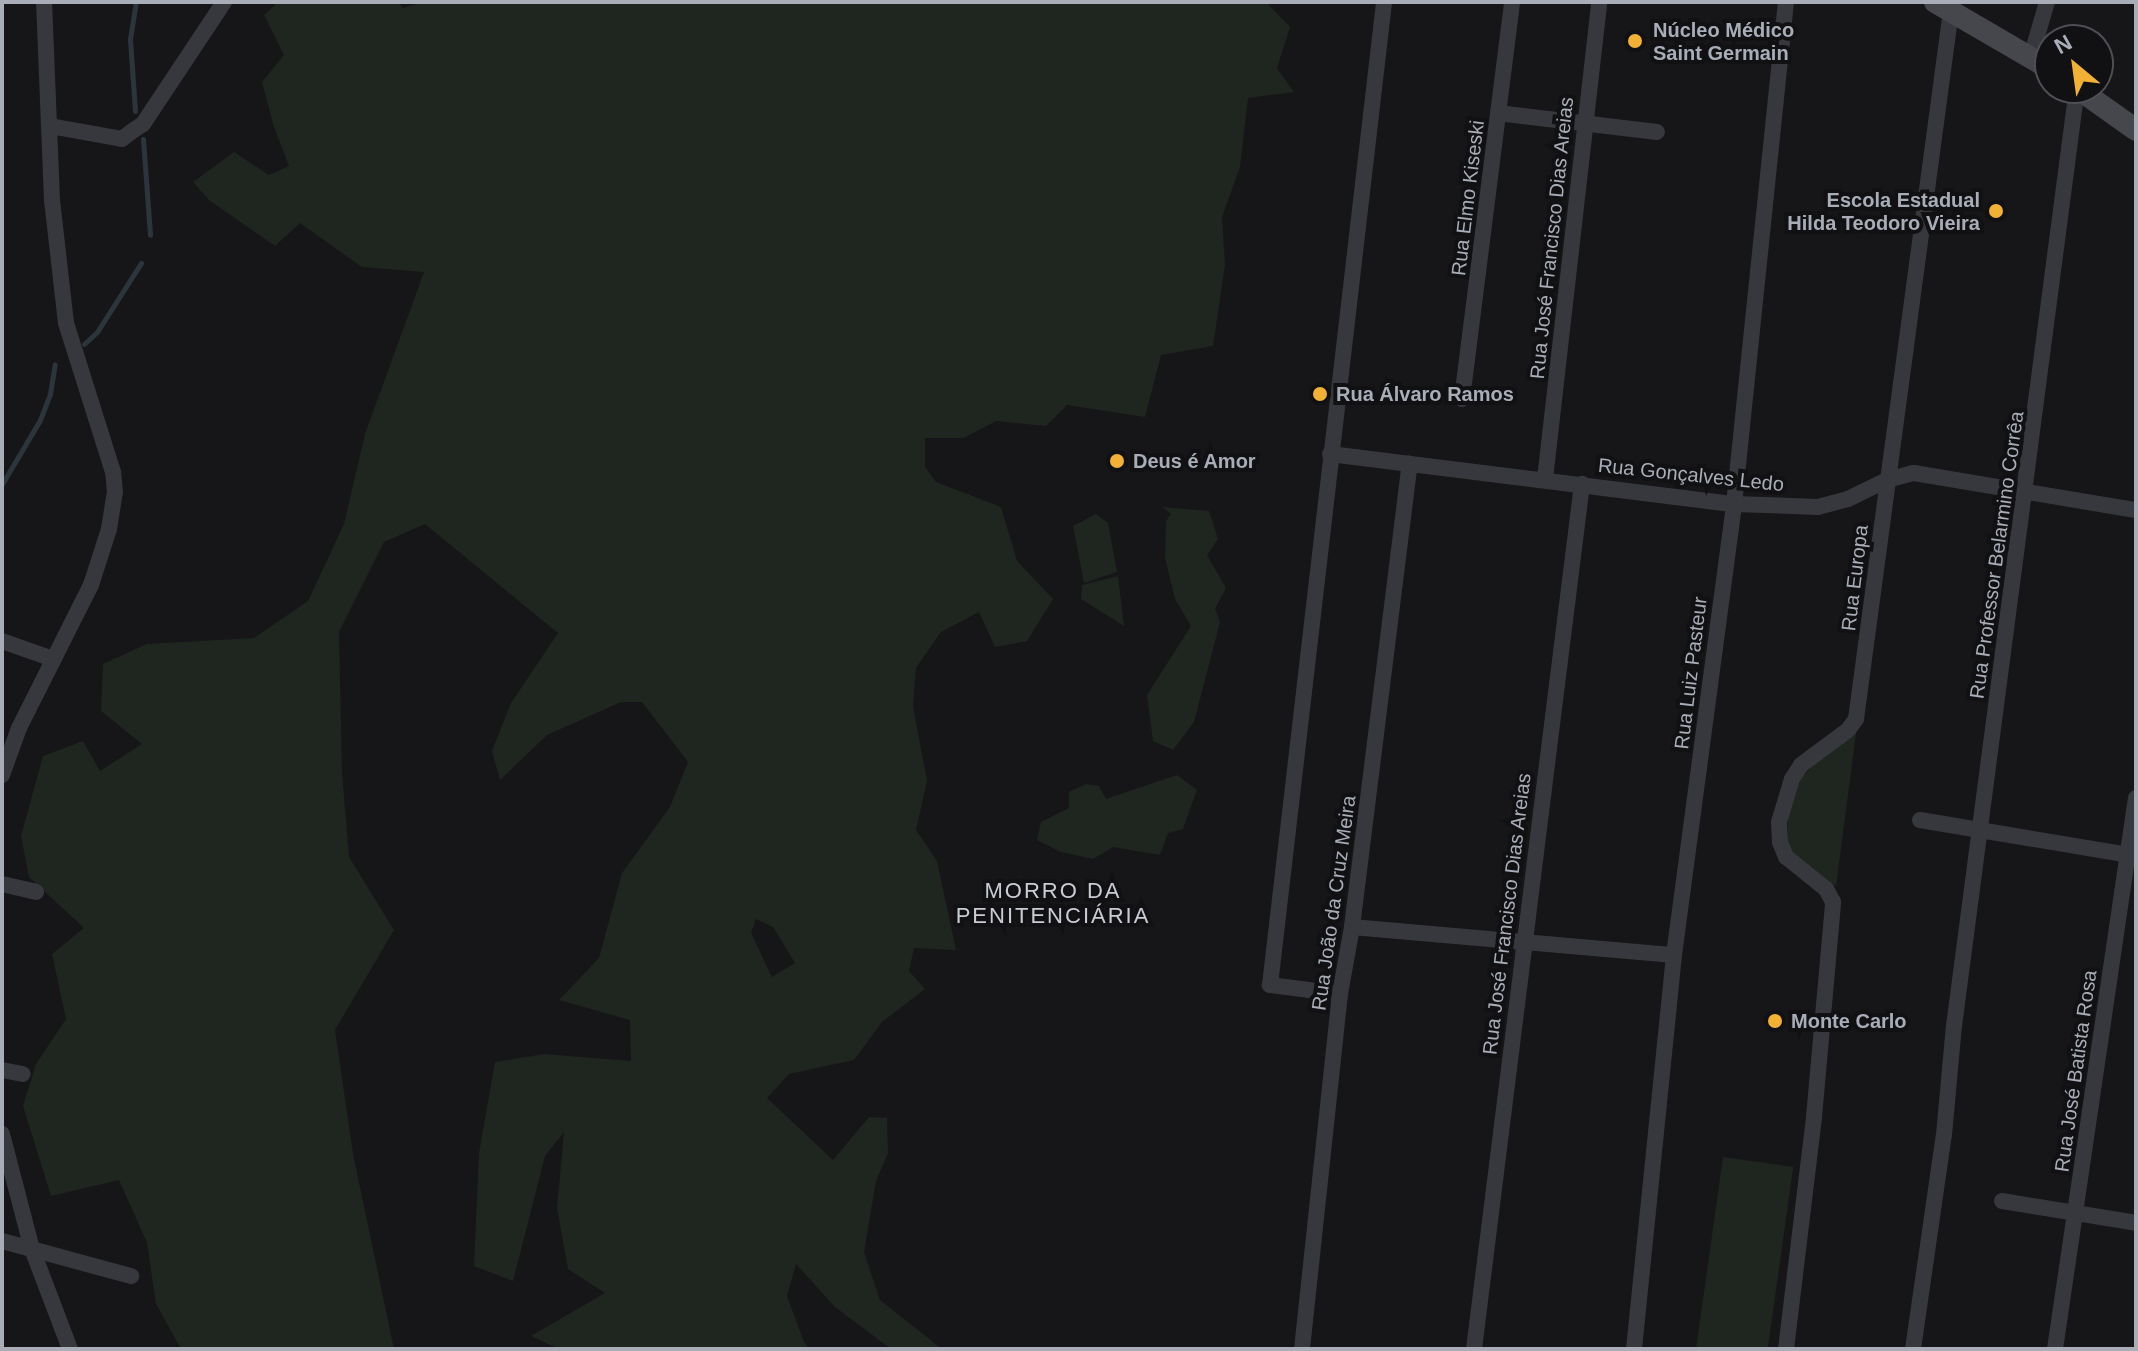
<!DOCTYPE html>
<meta charset="utf-8">
<style>
body{margin:0}
#map{position:relative;width:2138px;height:1351px;overflow:hidden;background:#161618;font-family:Helvetica,sans-serif}
div>[style]{position:absolute}
[style*='--x']{left:calc(var(--x)*1px);top:calc(var(--y)*1px);width:calc(var(--w)*1px);rotate:calc(var(--a)*1deg)}
.green>*{inset:0;background:#1e261f;transform-origin:0 0}
.stream>*{height:5px;margin:-2.5px;padding:0 2.5px;transform-origin:2.5px;border-radius:2.5px;background:#2c353c}
.street>*{height:16px;margin:-8px;padding:0 8px;transform-origin:8px;border-radius:8px;background:#37383d}
.secondary>*{height:22px;margin:-11px;padding:0 11px;transform-origin:11px;border-radius:11px;background:#45474d}
.dots>*{width:22px;height:22px;translate:-50% -50%;box-sizing:border-box;border:4px solid #111113;border-radius:50%}
span{translate:-50% -50%;white-space:nowrap;text-align:center;line-height:1.15;-webkit-text-stroke:8px #111113;paint-order:stroke}
.poi-label{font-size:20px;color:#a8adb8;font-weight:700}
.left{translate:0 -50%;text-align:left}
.right{translate:-100% -50%;text-align:right}
.street-label{font-size:20px;color:#a8adb8}
.neighbourhood-label{font-size:22px;color:#c9ccd4;letter-spacing:2px}
.frame{position:absolute;inset:0;border:4px solid #a8adb8;pointer-events:none}
.north{position:absolute;left:2034px;top:24px;width:80px;height:80px;box-sizing:border-box;background:#111113;border:2px solid #4d4f55;border-radius:50%;rotate:331deg;font-size:22px;font-weight:700;line-height:32px;text-align:center;color:#a8adb8}
.north::after{content:'';display:block;margin:auto;width:28px;height:36px;background:#f2b134;clip-path:polygon(50% 0,100% 100%,50% 72%,0 100%)}
</style>
<div id="map">
<div class="green">
<div style="clip-path:polygon(evenodd,278px 2px,398px 2px,403px 8px,423px 2px,1266px 2px,1290px 27px,1277px 68px,1294px 92px,1248px 98px,1240px 167px,1222px 217px,1225px 265px,1213px 346px,1161px 355px,1145px 417px,1067px 405px,1046px 426px,996px 421px,964px 438px,925px 438px,925px 467px,936px 482px,1001px 507px,1017px 561px,1053px 599px,1027px 641px,995px 647px,979px 612px,941px 632px,916px 668px,913px 706px,927px 781px,916px 830px,937px 861px,956px 950px,914px 948px,909px 971px,925px 989px,882px 1022px,854px 1060px,789px 1074px,767px 1098px,833px 1160px,869px 1117px,887px 1118px,888px 1153px,876px 1181px,864px 1252px,880px 1300px,942px 1349px,891px 1349px,835px 1307px,796px 1264px,787px 1296px,804px 1342px,810px 1349px,559px 1349px,531px 1336px,605px 1293px,568px 1269px,557px 1208px,564px 1132px,545px 1156px,513px 1281px,474px 1266px,479px 1153px,495px 1062px,544px 1054px,631px 1061px,630px 1020px,559px 1000px,599px 958px,622px 873px,670px 807px,688px 762px,642px 702px,621px 702px,547px 735px,500px 780px,492px 751px,511px 703px,558px 633px,425px 524px,384px 542px,339px 632px,342px 773px,349px 857px,394px 930px,335px 1030px,353px 1154px,394px 1349px,181px 1349px,156px 1304px,147px 1243px,119px 1180px,51px 1196px,23px 1106px,36px 1064px,66px 1019px,52px 954px,84px 928px,29px 877px,21px 836px,43px 756px,83px 741px,100px 771px,142px 744px,101px 711px,103px 664px,147px 644px,254px 638px,308px 601px,344px 524px,365px 434px,424px 272px,362px 267px,300px 223px,275px 246px,209px 200px,193px 182px,234px 152px,269px 175px,289px 166px,274px 127px,262px 82px,284px 55px,264px 15px,278px 2px,756px 919px,773px 927px,795px 963px,772px 977px,751px 933px,756px 919px)"></div>
<div style="clip-path:polygon(1162px 507px,1209px 511px,1218px 539px,1207px 555px,1226px 588px,1215px 609px,1220px 622px,1194px 722px,1173px 750px,1153px 741px,1147px 695px,1191px 626px,1175px 599px,1165px 558px,1166px 521px,1171px 514px)"></div>
<div style="clip-path:polygon(1096px 514px,1108px 523px,1117px 572px,1084px 583px,1073px 526px)"></div>
<div style="clip-path:polygon(1118px 576px,1124px 626px,1081px 599px,1082px 585px)"></div>
<div style="clip-path:polygon(1856px 734px,1836px 886px,1799px 863px,1788px 844px,1788px 811px,1802px 777px,1822px 756px)"></div>
<div style="clip-path:polygon(1177px 775px,1197px 790px,1183px 829px,1168px 833px,1160px 855px,1113px 847px,1093px 859px,1061px 852px,1037px 840px,1041px 822px,1069px 808px,1069px 792px,1086px 784px,1099px 786px,1106px 799px)"></div>
<div style="left:1723px;top:1157px;width:71px;height:193px;rotate:8deg"></div>
</div>
<div class="stream">
<div style="--x:135;--y:111;--w:72;--a:-94"></div>
<div style="--x:130;--y:39;--w:37;--a:-81"></div>
<div style="--x:143;--y:139;--w:96;--a:85.8"></div>
<div style="--x:84;--y:344;--w:18;--a:-43"></div>
<div style="--x:97;--y:332;--w:82;--a:-57.5"></div>
<div style="--x:2;--y:484;--w:74;--a:-59.3"></div>
<div style="--x:40;--y:420;--w:28;--a:-69"></div>
<div style="--x:50;--y:394;--w:30;--a:-81"></div>
</div>
<div class="street">
<div style="--x:2031;--y:57;--w:57;--a:-73.8"></div>
<div style="--x:1498;--y:113;--w:160;--a:6.8"></div>
<div style="--x:50;--y:126;--w:73;--a:10.2"></div>
<div style="--x:122;--y:139;--w:11;--a:-38"></div>
<div style="--x:131;--y:132;--w:14;--a:-34"></div>
<div style="--x:143;--y:124;--w:146;--a:-56.4"></div>
<div style="--x:1462;--y:399;--w:400;--a:-82.8"></div>
<div style="--x:1330;--y:454;--w:407;--a:7.1"></div>
<div style="--x:1734;--y:504;--w:84;--a:2"></div>
<div style="--x:1818;--y:507;--w:31;--a:-15"></div>
<div style="--x:1848;--y:499;--w:43;--a:-26"></div>
<div style="--x:1887;--y:480;--w:28;--a:-15"></div>
<div style="--x:1914;--y:473;--w:225;--a:9.5"></div>
<div style="--x:1545;--y:479;--w:480;--a:-83.5"></div>
<div style="--x:2;--y:641;--w:54;--a:19.4"></div>
<div style="--x:2;--y:775;--w:50;--a:-70.1"></div>
<div style="--x:19;--y:728;--w:160;--a:-63.3"></div>
<div style="--x:91;--y:585;--w:59;--a:-72.2"></div>
<div style="--x:109;--y:529;--w:36;--a:-81"></div>
<div style="--x:115;--y:493;--w:21;--a:-95"></div>
<div style="--x:113;--y:472;--w:156;--a:-107.5"></div>
<div style="--x:66;--y:323;--w:124;--a:-96.5"></div>
<div style="--x:52;--y:200;--w:198;--a:-92.3"></div>
<div style="--x:1920;--y:820;--w:219;--a:9.5"></div>
<div style="--x:2;--y:884;--w:35;--a:13"></div>
<div style="--x:1352;--y:927;--w:323;--a:5"></div>
<div style="--x:1340;--y:994;--w:71;--a:-172.7"></div>
<div style="--x:1270;--y:985;--w:990;--a:-83.38"></div>
<div style="--x:2;--y:1070;--w:21;--a:11"></div>
<div style="--x:2;--y:1134;--w:119;--a:75.4"></div>
<div style="--x:32;--y:1249;--w:107;--a:69.2"></div>
<div style="--x:2002;--y:1201;--w:136;--a:9.3"></div>
<div style="--x:2;--y:1241;--w:134;--a:15.2"></div>
<div style="--x:1302;--y:1349;--w:357;--a:-83.9"></div>
<div style="--x:1340;--y:994;--w:68;--a:-79.8"></div>
<div style="--x:1352;--y:927;--w:467;--a:-82.9"></div>
<div style="--x:1474;--y:1349;--w:872;--a:-82.88"></div>
<div style="--x:1634;--y:1349;--w:396;--a:-84.2"></div>
<div style="--x:1674;--y:955;--w:455;--a:-82.4"></div>
<div style="--x:1734;--y:504;--w:505;--a:-84.09"></div>
<div style="--x:1786;--y:1349;--w:234;--a:-83.1"></div>
<div style="--x:1814;--y:1117;--w:216;--a:-84.9"></div>
<div style="--x:1833;--y:902;--w:15;--a:-118"></div>
<div style="--x:1826;--y:889;--w:51;--a:-141.3"></div>
<div style="--x:1786;--y:857;--w:16;--a:-112"></div>
<div style="--x:1780;--y:842;--w:20;--a:-93"></div>
<div style="--x:1779;--y:822;--w:45;--a:-73.2"></div>
<div style="--x:1792;--y:779;--w:17;--a:-57"></div>
<div style="--x:1801;--y:765;--w:59;--a:-36.7"></div>
<div style="--x:1848;--y:730;--w:14;--a:-54"></div>
<div style="--x:1856;--y:719;--w:714;--a:-82.36"></div>
<div style="--x:1913;--y:1349;--w:216;--a:-81.8"></div>
<div style="--x:1944;--y:1135;--w:109;--a:-84.8"></div>
<div style="--x:1954;--y:1026;--w:946;--a:-82.53"></div>
<div style="--x:2055;--y:1349;--w:557;--a:-81.64"></div>
</div>
<div class="secondary">
<div style="--x:1935;--y:2;--w:133;--a:30.2"></div>
<div style="--x:2077;--y:88;--w:72;--a:35.4"></div>
</div>
<div class="dots">
<div style="left:1635px;top:41px;background:#f2b134"></div>
<div style="left:1996px;top:211px;background:#f2b134"></div>
<div style="left:1320px;top:394px;background:#f2b134"></div>
<div style="left:1117px;top:461px;background:#f2b134"></div>
<div style="left:1775px;top:1021px;background:#f2b134"></div>
</div>
<div class="poi-label">
<span class="left" style="left:1653px;top:42px">Núcleo Médico<br>Saint Germain</span>
<span class="right" style="left:1980px;top:212px">Escola Estadual<br>Hilda Teodoro Vieira</span>
<span class="left" style="left:1336px;top:394px">Rua Álvaro Ramos</span>
<span class="left" style="left:1133px;top:461px">Deus é Amor</span>
<span class="left" style="left:1791px;top:1021px">Monte Carlo</span>
</div>
<div class="street-label">
<span style="left:1468px;top:198px;rotate:-83deg">Rua Elmo Kiseski</span>
<span style="left:1552px;top:238px;rotate:-84deg">Rua José Francisco Dias Areias</span>
<span style="left:1691px;top:475px;rotate:6deg">Rua Gonçalves Ledo</span>
<span style="left:1997px;top:555px;rotate:-82deg">Rua Professor Belarmino Corrêa</span>
<span style="left:1855px;top:578px;rotate:-83deg">Rua Europa</span>
<span style="left:1691px;top:673px;rotate:-83deg">Rua Luiz Pasteur</span>
<span style="left:1334px;top:903px;rotate:-82deg">Rua João da Cruz Meira</span>
<span style="left:1507px;top:914px;rotate:-83deg">Rua José Francisco Dias Areias</span>
<span style="left:2076px;top:1071px;rotate:-82deg">Rua José Batista Rosa</span>
</div>
<div class="neighbourhood-label">
<span style="left:1053px;top:903px">MORRO DA<br>PENITENCIÁRIA</span>
</div>
<div class="frame"></div>
<div class="north">N</div>
</div>
